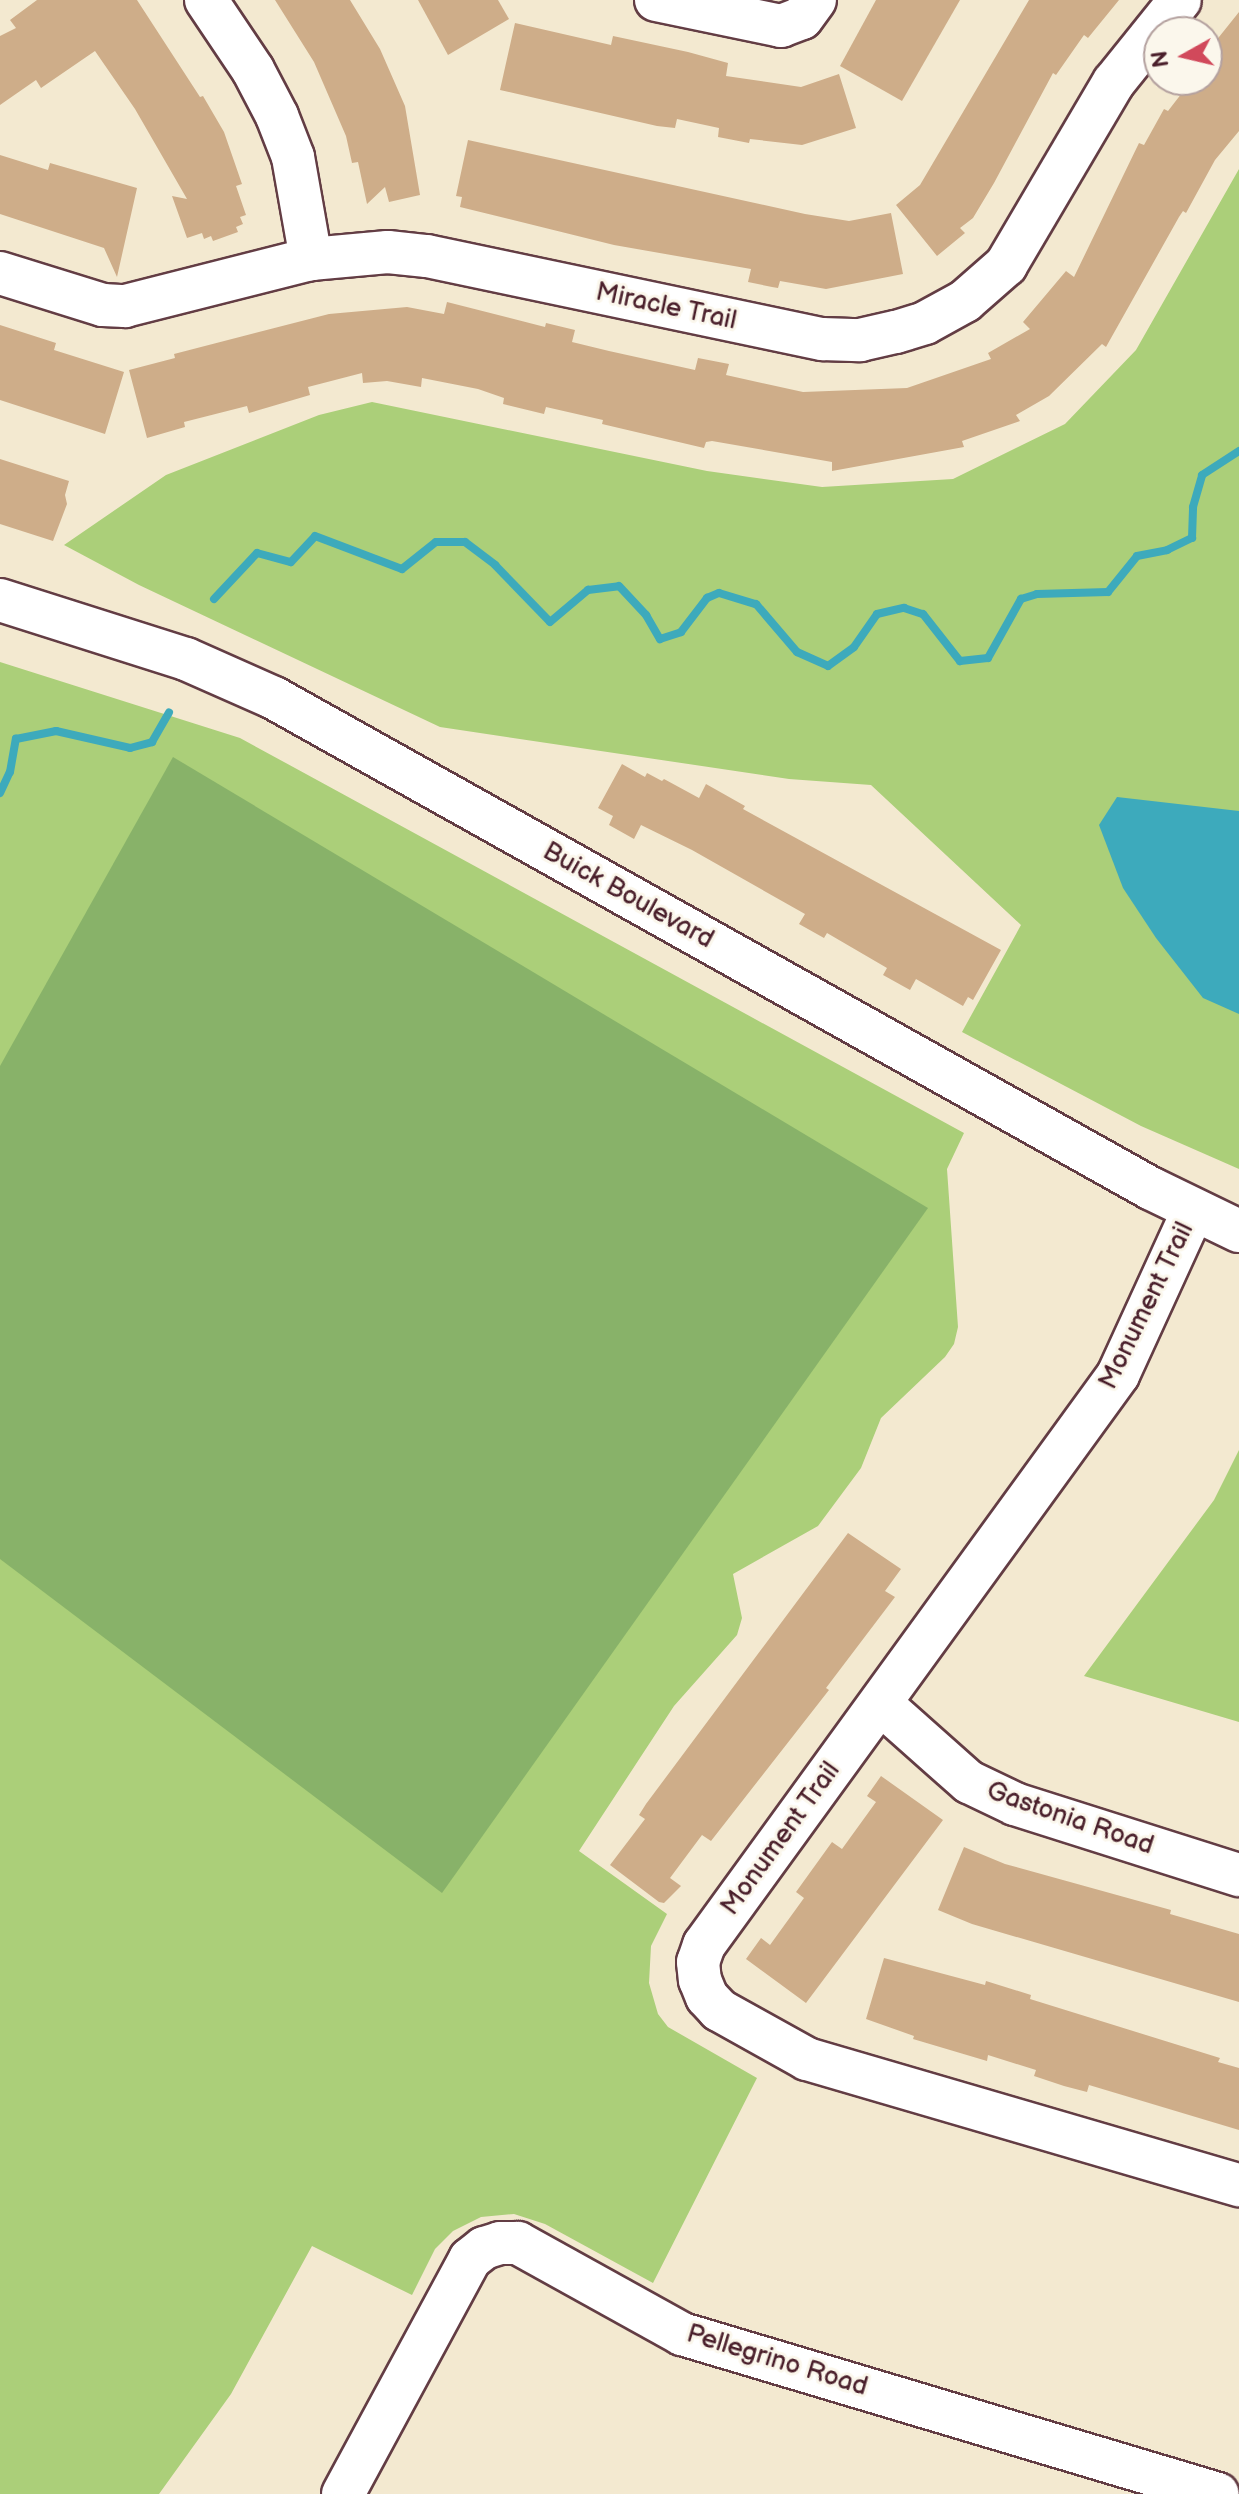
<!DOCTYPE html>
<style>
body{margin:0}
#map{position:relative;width:1239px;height:2494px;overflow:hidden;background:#f3e9d0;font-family:"Balsamiq Sans",sans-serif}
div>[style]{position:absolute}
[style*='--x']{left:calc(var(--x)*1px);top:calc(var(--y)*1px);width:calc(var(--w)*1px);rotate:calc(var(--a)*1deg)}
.green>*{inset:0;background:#abcf79}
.forest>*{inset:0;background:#88b269}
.water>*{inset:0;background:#3daabc}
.stream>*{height:8px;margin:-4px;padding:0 4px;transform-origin:4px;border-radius:4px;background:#3daabc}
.building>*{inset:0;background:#cead89}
.roads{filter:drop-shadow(2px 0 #633d44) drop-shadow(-2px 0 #633d44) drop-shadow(0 2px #633d44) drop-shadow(0 -2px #633d44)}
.minor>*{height:42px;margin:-21px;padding:0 21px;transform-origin:21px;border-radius:21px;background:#fff}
span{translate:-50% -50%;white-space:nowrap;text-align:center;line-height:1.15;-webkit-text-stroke:6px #fbf7ec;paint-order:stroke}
.street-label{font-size:26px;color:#4a1f2b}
.north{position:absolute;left:1143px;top:16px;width:80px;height:80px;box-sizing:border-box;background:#fbf7ec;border:2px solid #b4a19f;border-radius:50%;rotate:262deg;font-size:22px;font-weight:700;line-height:32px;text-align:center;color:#4a1f2b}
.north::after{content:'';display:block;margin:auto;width:28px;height:36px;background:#d1495b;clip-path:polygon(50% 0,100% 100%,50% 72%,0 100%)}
</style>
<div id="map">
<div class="green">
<div style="clip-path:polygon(1239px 169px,1239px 1169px,1141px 1126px,962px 1032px,1021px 925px,871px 785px,789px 779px,440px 727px,139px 585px,64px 545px,166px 475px,319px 415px,372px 402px,707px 471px,822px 487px,953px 479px,1065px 424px,1136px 350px)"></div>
<div style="clip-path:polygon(0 662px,240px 738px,964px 1133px,947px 1169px,958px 1327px,954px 1344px,945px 1357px,881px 1418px,861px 1468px,818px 1526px,733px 1574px,742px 1618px,737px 1635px,674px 1706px,579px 1851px,667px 1914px,651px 1946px,649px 1983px,658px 2014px,668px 2027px,757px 2078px,653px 2283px,545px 2224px,514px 2214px,481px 2217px,453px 2231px,435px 2249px,412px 2295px,312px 2246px,231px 2394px,159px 2494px,0 2494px)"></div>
<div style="clip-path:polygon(1239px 1450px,1239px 1722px,1084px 1676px,1214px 1500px)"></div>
</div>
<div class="forest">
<div style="clip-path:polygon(173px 757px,928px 1208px,442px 1893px,0 1559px,0 1066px)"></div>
</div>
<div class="water">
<div style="clip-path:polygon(1117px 797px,1239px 811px,1239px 1014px,1203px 998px,1156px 938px,1123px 888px,1099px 825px)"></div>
</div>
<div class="stream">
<div style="--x:214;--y:599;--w:63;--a:-46.9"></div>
<div style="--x:257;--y:553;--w:35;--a:15"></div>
<div style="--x:291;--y:562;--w:35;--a:-47"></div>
<div style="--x:315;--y:536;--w:93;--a:20.8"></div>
<div style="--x:402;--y:569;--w:43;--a:-38.5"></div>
<div style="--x:436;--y:542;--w:29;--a:0"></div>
<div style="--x:465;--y:542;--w:38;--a:37"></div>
<div style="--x:495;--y:565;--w:79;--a:46"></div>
<div style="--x:550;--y:622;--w:50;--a:-40.1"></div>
<div style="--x:588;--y:590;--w:31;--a:-7"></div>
<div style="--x:619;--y:586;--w:40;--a:47"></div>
<div style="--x:646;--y:615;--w:28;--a:60"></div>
<div style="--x:660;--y:639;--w:22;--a:-18"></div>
<div style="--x:681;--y:632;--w:43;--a:-52.6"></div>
<div style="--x:707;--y:598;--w:13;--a:-23"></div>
<div style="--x:719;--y:593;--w:39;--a:17"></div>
<div style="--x:756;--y:604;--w:63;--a:49.5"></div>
<div style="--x:797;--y:652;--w:34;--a:24"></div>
<div style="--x:828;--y:666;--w:32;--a:-36"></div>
<div style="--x:854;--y:647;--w:40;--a:-55.1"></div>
<div style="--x:877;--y:614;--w:28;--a:-13"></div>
<div style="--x:904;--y:608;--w:20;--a:18"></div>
<div style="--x:923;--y:614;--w:60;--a:51.8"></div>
<div style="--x:960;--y:661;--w:28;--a:-6"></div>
<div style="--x:988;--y:658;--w:68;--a:-60.8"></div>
<div style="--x:1021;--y:599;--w:17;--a:-17"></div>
<div style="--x:1037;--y:594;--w:71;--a:-1.6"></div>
<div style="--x:1108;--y:592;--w:46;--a:-51.1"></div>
<div style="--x:1137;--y:556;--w:31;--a:-11"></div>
<div style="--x:1167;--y:550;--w:28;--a:-26"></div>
<div style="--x:1192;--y:538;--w:31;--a:-88"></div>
<div style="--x:1193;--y:507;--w:33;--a:-74"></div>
<div style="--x:1202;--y:475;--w:44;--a:-33"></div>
<div style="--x:0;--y:793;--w:23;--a:-65"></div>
<div style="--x:10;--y:772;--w:34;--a:-80"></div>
<div style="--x:16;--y:739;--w:41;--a:-11.3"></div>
<div style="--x:56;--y:731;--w:76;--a:12.9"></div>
<div style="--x:130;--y:748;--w:23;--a:-15"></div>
<div style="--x:152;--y:742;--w:34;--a:-60"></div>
</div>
<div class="building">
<div style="clip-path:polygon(37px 0,137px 0,200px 97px,203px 96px,224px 132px,242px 184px,236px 186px,246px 215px,240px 217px,243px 224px,236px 227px,238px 232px,213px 241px,211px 236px,204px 239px,202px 233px,187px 238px,172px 196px,187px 199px,135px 109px,95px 51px,41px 88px,36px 80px,0 105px,0 36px,16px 28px,10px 20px)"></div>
<div style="clip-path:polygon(275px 0,350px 0,380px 49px,405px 106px,420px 195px,389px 202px,385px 187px,367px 204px,358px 162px,352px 163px,346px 136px,314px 62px)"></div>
<div style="clip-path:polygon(418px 0,498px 0,509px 19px,448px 55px)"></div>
<div style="clip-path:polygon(876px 0,960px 0,902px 101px,840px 66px)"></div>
<div style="clip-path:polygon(1029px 0,1119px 0,1088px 38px,1084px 35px,1056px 75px,1053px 73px,994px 183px,973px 218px,960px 228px,965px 233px,937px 256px,896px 205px,920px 185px)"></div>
<div style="clip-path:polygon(1239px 12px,1239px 131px,1215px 160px,1186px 213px,1183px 211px,1179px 217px,1106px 347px,1102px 344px,1049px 396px,1016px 415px,1020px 421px,962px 441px,964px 447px,832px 471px,832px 462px,712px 441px,706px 442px,704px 448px,602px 424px,603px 420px,546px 407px,544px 414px,503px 404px,504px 398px,478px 389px,422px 378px,421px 387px,387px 381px,363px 383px,362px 373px,308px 387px,310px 395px,249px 413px,247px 406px,184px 422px,185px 427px,147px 438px,129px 370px,175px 358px,174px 354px,329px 314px,407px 307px,444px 314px,447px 302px,545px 327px,546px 323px,575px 330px,572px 342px,609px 351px,695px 370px,698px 358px,729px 364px,726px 375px,803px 392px,907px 388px,991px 359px,988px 353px,1030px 329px,1023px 322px,1066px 271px,1074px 277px,1139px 143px,1144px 145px,1164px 109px,1168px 111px,1192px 80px,1207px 80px,1207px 52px)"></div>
<div style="clip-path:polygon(515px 23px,611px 45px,613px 36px,688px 52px,728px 63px,726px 76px,801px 87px,839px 74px,856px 128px,802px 145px,750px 139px,749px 143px,718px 137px,719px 128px,677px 119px,675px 128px,657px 126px,500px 90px)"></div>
<div style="clip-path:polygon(468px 140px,805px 214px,849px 221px,891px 213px,903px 274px,826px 289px,780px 281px,778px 288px,772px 287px,748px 282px,751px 269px,614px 245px,460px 207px,462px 197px,456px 196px)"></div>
<div style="clip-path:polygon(0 155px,48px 170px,50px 163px,137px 188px,117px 277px,104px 248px,0 214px)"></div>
<div style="clip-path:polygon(0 325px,56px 343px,54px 350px,124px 372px,105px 434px,0 400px)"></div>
<div style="clip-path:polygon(0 459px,69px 481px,65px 495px,67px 504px,53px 541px,0 524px)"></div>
<div style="clip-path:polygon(622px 764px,645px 777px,647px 773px,662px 781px,664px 779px,699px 798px,706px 784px,745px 806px,743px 809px,1001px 950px,973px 1000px,968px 997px,963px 1006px,916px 979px,910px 990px,883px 975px,887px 968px,827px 933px,824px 938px,799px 924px,805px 914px,692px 850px,641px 825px,634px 839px,609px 825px,613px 816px,598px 808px)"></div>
<div style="clip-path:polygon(848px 1533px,901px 1569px,885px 1591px,895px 1597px,826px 1688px,829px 1690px,711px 1841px,702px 1835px,670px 1878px,681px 1886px,664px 1903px,659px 1902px,610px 1865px,645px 1819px,639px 1815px,646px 1804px)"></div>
<div style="clip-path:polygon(881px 1776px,943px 1820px,806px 2003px,746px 1959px,761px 1938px,770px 1945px,804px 1898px,796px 1892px,832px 1842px,842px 1849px,876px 1802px,867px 1796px)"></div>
<div style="clip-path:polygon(964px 1847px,1005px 1864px,1171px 1910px,1170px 1914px,1239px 1934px,1239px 2002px,972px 1924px,938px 1910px)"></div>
<div style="clip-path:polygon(884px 1958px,985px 1985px,986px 1981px,1031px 1995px,1030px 1999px,1220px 2058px,1218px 2062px,1239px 2068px,1239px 2130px,1089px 2085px,1087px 2092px,1064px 2086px,1034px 2076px,1036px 2070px,988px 2055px,987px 2061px,913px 2039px,914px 2036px,866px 2019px)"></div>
</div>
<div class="roads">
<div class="minor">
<div style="--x:206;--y:0;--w:84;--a:56.1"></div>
<div style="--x:253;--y:70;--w:52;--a:62.4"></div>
<div style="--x:277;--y:116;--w:44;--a:68.7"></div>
<div style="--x:293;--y:157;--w:104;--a:80"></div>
<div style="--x:656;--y:0;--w:128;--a:11.7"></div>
<div style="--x:781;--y:26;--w:22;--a:-21"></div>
<div style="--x:802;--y:18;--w:22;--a:-54"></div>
<div style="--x:0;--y:273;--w:108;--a:17.3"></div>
<div style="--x:103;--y:305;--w:22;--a:3"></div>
<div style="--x:125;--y:306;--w:192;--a:-14.2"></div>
<div style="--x:311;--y:259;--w:77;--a:-5.2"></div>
<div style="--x:388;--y:252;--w:39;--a:6"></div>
<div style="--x:427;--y:256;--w:404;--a:11.9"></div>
<div style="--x:822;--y:339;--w:38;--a:2"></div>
<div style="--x:860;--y:340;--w:37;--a:-13"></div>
<div style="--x:896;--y:332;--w:30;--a:-17"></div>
<div style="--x:925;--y:323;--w:46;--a:-28.8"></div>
<div style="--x:965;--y:301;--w:55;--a:-41.3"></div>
<div style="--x:1006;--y:265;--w:212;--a:-59.5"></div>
<div style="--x:1114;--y:82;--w:105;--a:-51.2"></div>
<div style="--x:0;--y:600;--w:195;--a:17.6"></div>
<div style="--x:186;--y:659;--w:96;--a:23.9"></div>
<div style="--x:274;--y:698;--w:1004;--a:29.22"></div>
<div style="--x:1150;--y:1188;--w:99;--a:25.8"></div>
<div style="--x:1193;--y:1211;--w:180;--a:114.6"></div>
<div style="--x:1118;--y:1375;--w:704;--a:125.99"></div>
<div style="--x:704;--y:1945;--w:18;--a:109"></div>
<div style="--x:698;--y:1962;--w:18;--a:84"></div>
<div style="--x:700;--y:1980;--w:18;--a:68"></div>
<div style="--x:707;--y:1997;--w:18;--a:47"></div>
<div style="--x:719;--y:2010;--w:101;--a:29.1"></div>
<div style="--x:807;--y:2059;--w:450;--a:16.3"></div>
<div style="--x:881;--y:1704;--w:118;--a:41.6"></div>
<div style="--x:969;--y:1782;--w:51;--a:25.6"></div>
<div style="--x:1015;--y:1804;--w:235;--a:17.6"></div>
<div style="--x:343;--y:2494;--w:267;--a:-61.6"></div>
<div style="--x:470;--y:2259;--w:18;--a:-38"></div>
<div style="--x:484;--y:2248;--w:17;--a:-17"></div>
<div style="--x:500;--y:2243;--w:18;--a:0"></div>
<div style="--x:518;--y:2243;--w:188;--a:29"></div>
<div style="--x:682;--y:2334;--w:559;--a:16.62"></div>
</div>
</div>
<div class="street-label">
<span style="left:666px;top:307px;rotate:12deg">Miracle Trail</span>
<span style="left:628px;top:896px;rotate:29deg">Buick Boulevard</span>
<span style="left:1147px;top:1306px;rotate:-64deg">Monument Trail</span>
<span style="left:1070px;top:1819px;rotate:19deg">Gastonia Road</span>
<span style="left:781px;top:1839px;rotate:-54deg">Monument Trail</span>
<span style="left:777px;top:2361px;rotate:17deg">Pellegrino Road</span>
</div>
<div class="north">N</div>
</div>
